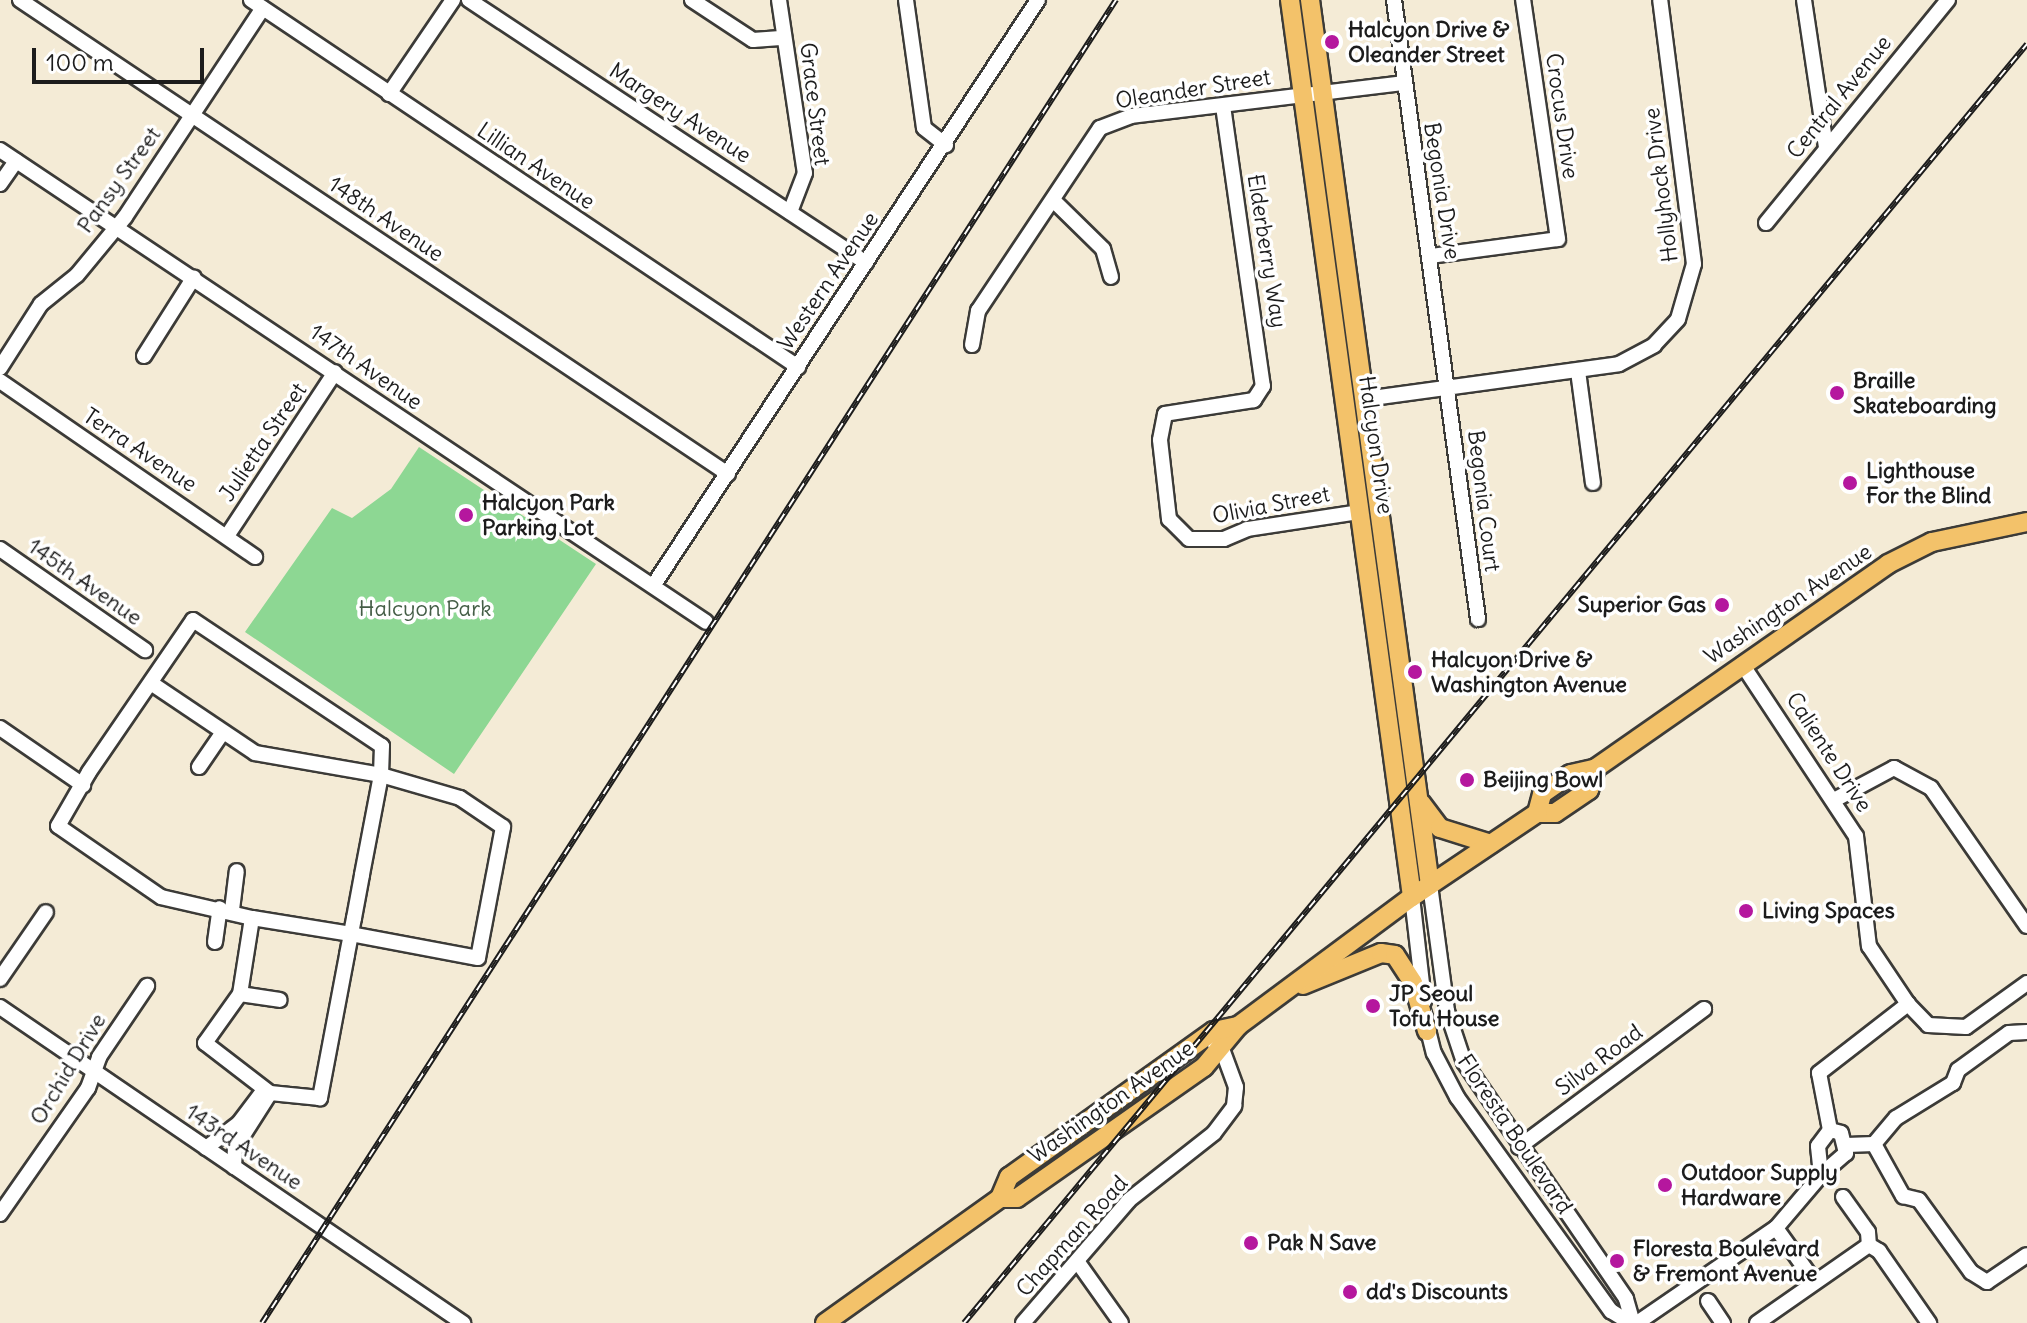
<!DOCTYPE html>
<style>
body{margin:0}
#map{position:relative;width:2027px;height:1323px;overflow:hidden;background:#f4ebd6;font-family:Delius,sans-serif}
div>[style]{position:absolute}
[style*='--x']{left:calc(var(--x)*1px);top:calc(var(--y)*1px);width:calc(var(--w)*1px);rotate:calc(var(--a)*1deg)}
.green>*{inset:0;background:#8dd793}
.roads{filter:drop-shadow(2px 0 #3c3b38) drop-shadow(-2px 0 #3c3b38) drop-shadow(0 2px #3c3b38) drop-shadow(0 -2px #3c3b38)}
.minor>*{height:14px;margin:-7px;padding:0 7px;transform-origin:7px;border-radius:7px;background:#fff}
.major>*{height:18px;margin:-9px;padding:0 9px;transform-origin:9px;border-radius:9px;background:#f3c26a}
.rail>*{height:6px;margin-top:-3px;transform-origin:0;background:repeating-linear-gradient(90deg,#fff 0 9px,#1c1c1c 0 18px);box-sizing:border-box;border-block:2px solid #1c1c1c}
.dots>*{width:22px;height:22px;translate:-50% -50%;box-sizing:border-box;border:4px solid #fff;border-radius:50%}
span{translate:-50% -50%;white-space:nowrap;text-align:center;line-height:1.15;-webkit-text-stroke:7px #fff;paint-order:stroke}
.poi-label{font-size:22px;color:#1c1c1c;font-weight:700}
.left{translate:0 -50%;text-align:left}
.right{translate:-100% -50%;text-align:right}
.street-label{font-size:22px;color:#1c1c1c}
.park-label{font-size:22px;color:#445d46}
.scale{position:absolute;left:32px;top:48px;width:172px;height:36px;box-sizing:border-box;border:4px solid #1c1c1c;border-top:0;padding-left:10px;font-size:24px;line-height:28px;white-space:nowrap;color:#1c1c1c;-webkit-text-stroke:6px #fff;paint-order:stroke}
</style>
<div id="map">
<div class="green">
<div style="clip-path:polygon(419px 447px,596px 564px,454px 774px,245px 632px,332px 508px,352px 518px,391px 489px)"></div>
</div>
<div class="roads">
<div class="minor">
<div style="--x:20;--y:0;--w:852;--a:33.8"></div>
<div style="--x:251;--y:0;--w:659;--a:33.86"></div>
<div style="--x:469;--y:0;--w:476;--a:33.5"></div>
<div style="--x:692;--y:0;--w:73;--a:33.3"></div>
<div style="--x:753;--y:40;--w:31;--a:-4"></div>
<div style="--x:779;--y:0;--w:175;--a:81.5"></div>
<div style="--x:805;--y:173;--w:42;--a:111"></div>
<div style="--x:906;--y:0;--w:129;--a:82"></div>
<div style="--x:924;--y:128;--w:28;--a:38"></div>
<div style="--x:1394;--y:0;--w:625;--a:82.27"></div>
<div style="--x:1804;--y:0;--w:149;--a:81.5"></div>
<div style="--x:389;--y:94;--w:114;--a:-55.8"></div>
<div style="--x:1223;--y:106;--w:283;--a:81.9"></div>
<div style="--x:1263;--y:386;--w:17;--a:123"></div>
<div style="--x:1254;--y:400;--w:90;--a:171.1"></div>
<div style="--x:1165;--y:414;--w:26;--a:101"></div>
<div style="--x:1160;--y:440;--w:80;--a:83.5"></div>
<div style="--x:1169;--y:519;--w:28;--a:45"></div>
<div style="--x:1189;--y:539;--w:35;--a:0"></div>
<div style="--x:1224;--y:539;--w:25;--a:-23"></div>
<div style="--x:1247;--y:529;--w:114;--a:-8.6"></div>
<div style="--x:0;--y:150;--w:849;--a:33.76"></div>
<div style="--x:0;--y:184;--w:28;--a:-55"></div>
<div style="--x:1053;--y:200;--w:70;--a:44.4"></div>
<div style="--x:1103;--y:249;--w:29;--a:74"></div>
<div style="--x:1766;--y:223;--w:288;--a:-50.8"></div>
<div style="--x:1431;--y:256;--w:128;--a:-7.6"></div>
<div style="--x:1558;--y:239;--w:242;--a:-98.3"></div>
<div style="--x:972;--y:345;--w:35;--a:-80"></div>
<div style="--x:978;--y:311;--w:220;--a:-56.3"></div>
<div style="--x:1100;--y:128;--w:33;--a:-21"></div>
<div style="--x:1131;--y:116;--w:275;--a:-6.9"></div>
<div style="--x:144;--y:356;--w:93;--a:-57.7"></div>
<div style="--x:0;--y:368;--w:76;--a:-57.4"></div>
<div style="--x:41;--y:304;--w:46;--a:-38.9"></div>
<div style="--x:77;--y:275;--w:75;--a:-50.4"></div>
<div style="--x:125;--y:217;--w:250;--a:-56.6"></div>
<div style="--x:1578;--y:371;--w:113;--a:82.4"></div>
<div style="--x:0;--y:381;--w:310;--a:34.6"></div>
<div style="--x:1365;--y:399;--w:256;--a:-7.8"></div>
<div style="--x:1619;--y:364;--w:40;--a:-28"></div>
<div style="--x:1654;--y:345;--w:35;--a:-47"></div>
<div style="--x:1678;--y:319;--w:57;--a:-73.8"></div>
<div style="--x:1694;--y:264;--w:266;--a:-97.3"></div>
<div style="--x:227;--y:536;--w:196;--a:-56.6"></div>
<div style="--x:0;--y:549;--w:177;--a:34.9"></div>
<div style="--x:653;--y:586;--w:701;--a:-56.7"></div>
<div style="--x:1742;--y:664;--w:206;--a:56.5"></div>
<div style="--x:1856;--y:836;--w:111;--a:83.3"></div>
<div style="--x:1869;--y:946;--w:70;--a:56.1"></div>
<div style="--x:1908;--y:1004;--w:29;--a:46"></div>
<div style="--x:1928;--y:1025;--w:38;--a:3"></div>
<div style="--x:1966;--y:1027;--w:75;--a:-35.8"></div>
<div style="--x:151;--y:683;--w:125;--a:33.9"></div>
<div style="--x:255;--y:753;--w:128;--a:9.9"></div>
<div style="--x:381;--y:775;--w:82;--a:16.2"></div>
<div style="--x:460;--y:798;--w:52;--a:34"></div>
<div style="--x:503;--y:827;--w:133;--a:100.8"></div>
<div style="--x:478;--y:958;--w:129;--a:-169.3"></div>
<div style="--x:351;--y:934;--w:100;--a:-170.8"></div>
<div style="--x:252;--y:918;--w:93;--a:-167"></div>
<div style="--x:161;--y:897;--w:125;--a:-145.4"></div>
<div style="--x:58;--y:826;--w:62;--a:-60.1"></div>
<div style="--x:89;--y:772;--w:184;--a:-55.6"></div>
<div style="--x:193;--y:620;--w:227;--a:33.7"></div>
<div style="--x:382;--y:746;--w:29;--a:92"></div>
<div style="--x:381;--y:775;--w:102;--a:100.8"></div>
<div style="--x:362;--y:875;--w:44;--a:100.5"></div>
<div style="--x:354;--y:918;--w:16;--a:101"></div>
<div style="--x:351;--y:934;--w:21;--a:101"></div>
<div style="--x:347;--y:955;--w:146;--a:100.7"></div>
<div style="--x:320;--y:1098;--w:50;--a:-174.3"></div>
<div style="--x:270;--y:1093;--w:82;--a:-142.4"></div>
<div style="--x:205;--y:1043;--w:60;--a:-54.5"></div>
<div style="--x:240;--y:994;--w:77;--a:-81"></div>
<div style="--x:0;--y:728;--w:101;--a:34.5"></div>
<div style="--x:199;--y:767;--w:42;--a:-55.6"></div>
<div style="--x:1836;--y:799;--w:66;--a:-28.1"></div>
<div style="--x:1894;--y:768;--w:42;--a:28.4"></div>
<div style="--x:1931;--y:788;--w:168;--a:55.2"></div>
<div style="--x:1430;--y:885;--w:127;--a:82.3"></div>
<div style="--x:1447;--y:1011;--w:54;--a:71.6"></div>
<div style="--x:1464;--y:1062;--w:287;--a:55.6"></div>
<div style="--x:1626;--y:1299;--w:25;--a:74"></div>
<div style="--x:1412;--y:897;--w:105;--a:83.4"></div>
<div style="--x:232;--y:910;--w:39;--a:-83"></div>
<div style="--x:215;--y:942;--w:34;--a:-82"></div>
<div style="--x:0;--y:979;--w:81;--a:-55.5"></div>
<div style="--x:240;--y:994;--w:40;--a:8.5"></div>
<div style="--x:0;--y:1007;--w:561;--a:34.31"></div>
<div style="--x:1426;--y:1022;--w:32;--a:76"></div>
<div style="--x:1434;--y:1053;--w:50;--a:62.4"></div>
<div style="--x:1457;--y:1097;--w:264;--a:54.3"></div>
<div style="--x:1611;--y:1311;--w:22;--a:32"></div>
<div style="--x:1830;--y:1130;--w:58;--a:-100.9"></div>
<div style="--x:1819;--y:1073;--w:113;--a:-37.8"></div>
<div style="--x:1830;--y:1130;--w:11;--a:15"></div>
<div style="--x:1841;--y:1133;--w:21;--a:76"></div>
<div style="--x:1846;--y:1153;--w:33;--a:139"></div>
<div style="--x:1821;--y:1175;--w:29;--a:-96"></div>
<div style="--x:1818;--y:1146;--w:20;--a:-53"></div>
<div style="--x:1874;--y:1144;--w:60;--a:60.9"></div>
<div style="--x:1903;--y:1196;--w:16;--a:14"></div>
<div style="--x:1919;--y:1200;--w:89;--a:54.2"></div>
<div style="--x:1971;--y:1272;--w:19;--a:32"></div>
<div style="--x:1987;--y:1282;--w:48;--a:-34"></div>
<div style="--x:1847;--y:1145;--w:27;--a:-2"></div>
<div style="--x:1874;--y:1144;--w:34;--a:-50"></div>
<div style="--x:1896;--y:1118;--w:67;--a:-31.6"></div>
<div style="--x:1953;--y:1083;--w:14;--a:-69"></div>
<div style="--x:1958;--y:1070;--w:63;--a:-36"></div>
<div style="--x:2009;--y:1033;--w:18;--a:-3"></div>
<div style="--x:1519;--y:1147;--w:231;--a:-36.7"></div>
<div style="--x:206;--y:1148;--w:41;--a:-37.1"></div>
<div style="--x:239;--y:1123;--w:41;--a:-52.9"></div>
<div style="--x:234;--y:1167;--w:19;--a:-87"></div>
<div style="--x:235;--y:1148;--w:65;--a:-57.5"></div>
<div style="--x:1843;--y:1197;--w:43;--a:54.5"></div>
<div style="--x:1868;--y:1232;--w:13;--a:86"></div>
<div style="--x:1869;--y:1245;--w:12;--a:31"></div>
<div style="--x:1879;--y:1251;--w:88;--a:55.2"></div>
<div style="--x:0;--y:1214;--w:154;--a:-55.1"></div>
<div style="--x:88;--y:1088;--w:33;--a:-70"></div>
<div style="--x:99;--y:1057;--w:86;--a:-55.9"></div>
<div style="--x:1776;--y:1228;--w:65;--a:54.4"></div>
<div style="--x:1077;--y:1261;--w:76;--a:54.6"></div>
<div style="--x:1708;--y:1301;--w:27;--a:56"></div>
<div style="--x:1023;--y:1323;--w:162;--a:-49.2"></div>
<div style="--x:1129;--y:1200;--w:108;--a:-38.2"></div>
<div style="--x:1214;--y:1133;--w:34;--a:-53"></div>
<div style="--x:1234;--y:1106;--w:19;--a:-84"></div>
<div style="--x:1236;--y:1087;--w:40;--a:-110.2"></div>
<div style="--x:1222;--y:1049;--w:8;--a:-150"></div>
<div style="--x:1637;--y:1323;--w:168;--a:-34.4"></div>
<div style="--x:1776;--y:1228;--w:70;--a:-49.7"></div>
<div style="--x:1757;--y:1323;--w:136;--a:-34.9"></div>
</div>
<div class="major">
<div style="--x:1290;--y:0;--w:905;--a:82.25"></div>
<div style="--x:1310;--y:0;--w:893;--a:82.28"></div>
<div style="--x:1421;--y:803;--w:31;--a:53"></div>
<div style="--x:1440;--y:828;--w:53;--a:17.4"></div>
<div style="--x:1537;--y:813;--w:20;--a:-75"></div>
<div style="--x:1542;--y:794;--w:35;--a:-35"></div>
<div style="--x:1571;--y:774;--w:26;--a:-13"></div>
<div style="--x:1596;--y:768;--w:356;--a:-34.9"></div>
<div style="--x:1888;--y:564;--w:49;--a:-26.6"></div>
<div style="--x:1932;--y:542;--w:97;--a:-11.9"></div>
<div style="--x:1303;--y:985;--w:84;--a:-22.3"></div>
<div style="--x:1381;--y:953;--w:14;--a:8"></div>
<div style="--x:1395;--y:955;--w:33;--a:57"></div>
<div style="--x:1413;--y:983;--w:50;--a:73.7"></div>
<div style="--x:1000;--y:1198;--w:17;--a:0"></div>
<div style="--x:1017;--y:1198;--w:228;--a:-35"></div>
<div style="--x:1204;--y:1067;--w:53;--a:-50.3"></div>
<div style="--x:1238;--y:1026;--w:217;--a:-36.6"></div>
<div style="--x:1412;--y:897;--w:151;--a:-33.9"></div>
<div style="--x:1537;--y:813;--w:18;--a:0"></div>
<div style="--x:1555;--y:813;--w:41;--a:-34.1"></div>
<div style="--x:1589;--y:790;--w:23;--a:-72"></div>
<div style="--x:825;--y:1323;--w:215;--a:-35.5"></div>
<div style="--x:1000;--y:1198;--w:23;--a:-67"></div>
<div style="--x:1009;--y:1177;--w:252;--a:-35.5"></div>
<div style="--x:1214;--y:1031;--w:25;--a:-12"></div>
</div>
</div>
<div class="rail">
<div style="--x:262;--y:1323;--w:1575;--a:-57.16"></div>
<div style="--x:964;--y:1323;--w:1663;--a:-50.27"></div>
</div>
<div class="dots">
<div style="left:1332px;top:42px;background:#b5179e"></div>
<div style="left:1837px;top:393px;background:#b5179e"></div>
<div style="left:1850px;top:483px;background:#b5179e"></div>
<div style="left:466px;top:515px;background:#b5179e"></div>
<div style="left:1722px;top:605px;background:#b5179e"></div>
<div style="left:1415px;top:672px;background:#b5179e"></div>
<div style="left:1467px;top:780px;background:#b5179e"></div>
<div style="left:1746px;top:911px;background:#b5179e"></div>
<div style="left:1373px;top:1006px;background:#b5179e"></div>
<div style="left:1665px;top:1185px;background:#b5179e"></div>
<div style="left:1251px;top:1243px;background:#b5179e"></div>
<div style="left:1617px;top:1261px;background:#b5179e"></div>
<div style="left:1350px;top:1292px;background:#b5179e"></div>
</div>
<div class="poi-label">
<span class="left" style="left:1348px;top:42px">Halcyon Drive &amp;<br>Oleander Street</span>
<span class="left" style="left:1853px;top:393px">Braille<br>Skateboarding</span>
<span class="left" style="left:1866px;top:483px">Lighthouse<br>For the Blind</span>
<span class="left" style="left:482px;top:515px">Halcyon Park<br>Parking Lot</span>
<span class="right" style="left:1706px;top:605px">Superior Gas</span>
<span class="left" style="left:1431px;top:672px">Halcyon Drive &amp;<br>Washington Avenue</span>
<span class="left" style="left:1483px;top:780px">Beijing Bowl</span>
<span class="left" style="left:1762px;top:911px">Living Spaces</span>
<span class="left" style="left:1389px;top:1006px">JP Seoul<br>Tofu House</span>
<span class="left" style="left:1681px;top:1185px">Outdoor Supply<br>Hardware</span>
<span class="left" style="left:1267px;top:1243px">Pak N Save</span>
<span class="left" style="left:1633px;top:1261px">Floresta Boulevard<br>&amp; Fremont Avenue</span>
<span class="left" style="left:1366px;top:1292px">dd's Discounts</span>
</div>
<div class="street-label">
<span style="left:1193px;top:89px;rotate:-9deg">Oleander Street</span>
<span style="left:1839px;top:97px;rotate:-51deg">Central Avenue</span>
<span style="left:815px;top:104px;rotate:83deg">Grace Street</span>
<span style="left:680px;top:113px;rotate:33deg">Margery Avenue</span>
<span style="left:1562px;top:116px;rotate:82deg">Crocus Drive</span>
<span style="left:536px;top:166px;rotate:34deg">Lillian Avenue</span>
<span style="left:119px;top:180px;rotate:-54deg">Pansy Street</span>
<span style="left:1661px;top:185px;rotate:-97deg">Hollyhock Drive</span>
<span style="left:1442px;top:191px;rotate:81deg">Begonia Drive</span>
<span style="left:386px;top:219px;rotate:34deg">148th Avenue</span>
<span style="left:1267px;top:251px;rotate:81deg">Elderberry Way</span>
<span style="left:828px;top:281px;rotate:-56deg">Western Avenue</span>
<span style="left:366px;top:367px;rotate:35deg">147th Avenue</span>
<span style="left:263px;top:442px;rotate:-56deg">Julietta Street</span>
<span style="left:1376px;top:445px;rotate:82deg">Halcyon Drive</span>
<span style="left:140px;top:450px;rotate:34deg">Terra Avenue</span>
<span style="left:1484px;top:501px;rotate:83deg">Begonia Court</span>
<span style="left:1271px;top:505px;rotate:-11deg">Olivia Street</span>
<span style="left:85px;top:582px;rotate:35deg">145th Avenue</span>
<span style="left:1788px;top:604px;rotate:-34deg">Washington Avenue</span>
<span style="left:1829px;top:752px;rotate:57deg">Caliente Drive</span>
<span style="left:1599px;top:1060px;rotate:-37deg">Silva Road</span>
<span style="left:68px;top:1069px;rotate:-59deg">Orchid Drive</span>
<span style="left:1111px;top:1102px;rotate:-35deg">Washington Avenue</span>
<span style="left:1515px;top:1134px;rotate:56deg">Floresta Boulevard</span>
<span style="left:244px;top:1147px;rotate:34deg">143rd Avenue</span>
<span style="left:1072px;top:1236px;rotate:-48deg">Chapman Road</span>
</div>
<div class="park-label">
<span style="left:425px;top:609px">Halcyon Park</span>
</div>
<div class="scale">100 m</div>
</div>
